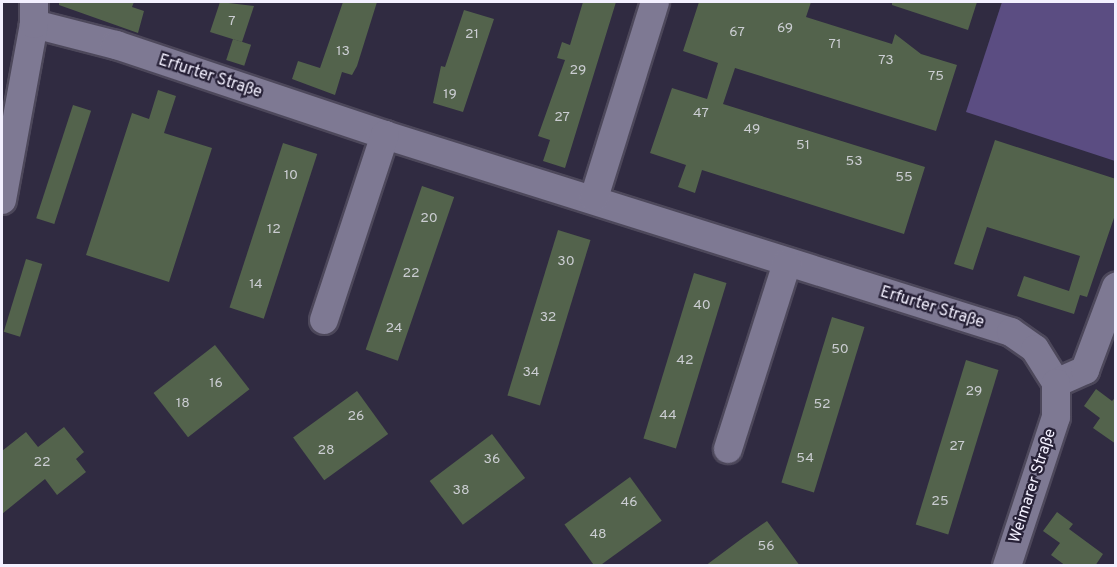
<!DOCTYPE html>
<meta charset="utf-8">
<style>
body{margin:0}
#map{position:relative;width:1117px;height:567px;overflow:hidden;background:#302b41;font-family:Overpass,sans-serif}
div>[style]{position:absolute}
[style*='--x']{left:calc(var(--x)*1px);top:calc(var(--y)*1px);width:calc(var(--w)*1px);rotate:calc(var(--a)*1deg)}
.forest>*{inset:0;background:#5b4d82}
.building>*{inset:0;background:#53634c;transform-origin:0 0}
.roads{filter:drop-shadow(2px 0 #4d485b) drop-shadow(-2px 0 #4d485b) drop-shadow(0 2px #4d485b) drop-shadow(0 -2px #4d485b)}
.minor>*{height:28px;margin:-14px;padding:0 14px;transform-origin:14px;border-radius:14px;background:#7e7993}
span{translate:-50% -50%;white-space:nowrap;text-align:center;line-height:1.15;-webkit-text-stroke:4.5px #272137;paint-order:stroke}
.number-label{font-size:14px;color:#cbcdd2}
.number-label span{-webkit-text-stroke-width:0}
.street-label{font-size:16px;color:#f3f0ff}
.frame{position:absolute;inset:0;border:3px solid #f3f0ff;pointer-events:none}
</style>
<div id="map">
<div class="forest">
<div style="clip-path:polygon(1002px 2px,1115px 2px,1115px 161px,966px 112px)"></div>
</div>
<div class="building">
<div style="clip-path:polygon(59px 2px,134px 2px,132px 7px,144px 11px,138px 33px,59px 5px)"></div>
<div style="clip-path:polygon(220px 2px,254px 6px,242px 42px,210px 32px)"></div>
<div style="clip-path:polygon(343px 2px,377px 2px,357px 66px,352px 75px,342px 72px,335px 95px,292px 79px,298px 61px,320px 68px)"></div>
<div style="clip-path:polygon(583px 2px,616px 2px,565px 168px,543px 161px,550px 140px,538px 136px,565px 60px,557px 58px,562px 42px,570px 45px)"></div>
<div style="clip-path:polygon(699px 2px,811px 2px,806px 17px,892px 44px,895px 34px,921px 54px,957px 65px,936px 131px,735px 68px,723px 104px,925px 167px,904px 234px,702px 170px,695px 193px,678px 187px,686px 165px,650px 153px,672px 88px,707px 99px,718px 63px,683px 51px)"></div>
<div style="clip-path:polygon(892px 2px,977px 2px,968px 30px,892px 5px)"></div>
<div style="clip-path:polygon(464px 10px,494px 19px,463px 112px,433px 103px,441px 66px,445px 67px)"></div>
<div style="left:233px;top:39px;width:19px;height:22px;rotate:18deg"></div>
<div style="clip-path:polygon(158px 90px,176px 96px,164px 133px,212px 148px,169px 282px,86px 255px,132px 113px,149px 119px)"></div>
<div style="left:73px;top:105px;width:19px;height:119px;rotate:18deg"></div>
<div style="clip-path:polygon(995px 140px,1116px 179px,1116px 212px,1087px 297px,1080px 295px,1074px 314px,1017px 296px,1024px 276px,1069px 291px,1080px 256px,987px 227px,973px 270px,954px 264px)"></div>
<div style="left:283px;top:143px;width:36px;height:173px;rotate:18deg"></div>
<div style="left:422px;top:186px;width:34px;height:173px;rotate:19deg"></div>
<div style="left:558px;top:230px;width:34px;height:173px;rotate:17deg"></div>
<div style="left:26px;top:259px;width:17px;height:76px;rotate:17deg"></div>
<div style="left:694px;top:273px;width:34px;height:173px;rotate:17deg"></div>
<div style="left:832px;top:317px;width:34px;height:173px;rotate:17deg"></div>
<div style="left:215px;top:345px;width:56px;height:78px;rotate:52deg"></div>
<div style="left:966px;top:360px;width:34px;height:172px;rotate:17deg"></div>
<div style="clip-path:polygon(1096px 389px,1112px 401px,1116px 397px,1116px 444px,1093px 428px,1100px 418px,1084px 406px)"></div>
<div style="left:357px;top:391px;width:53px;height:79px;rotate:54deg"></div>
<div style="clip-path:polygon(64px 427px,84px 452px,76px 459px,86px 472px,57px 495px,45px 479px,2px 514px,2px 451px,26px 432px,38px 447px)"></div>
<div style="left:492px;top:434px;width:55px;height:78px;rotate:53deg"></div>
<div style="left:630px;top:477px;width:54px;height:81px;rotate:54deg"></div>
<div style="clip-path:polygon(1057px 512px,1073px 524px,1069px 529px,1103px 554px,1095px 566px,1066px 566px,1051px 555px,1060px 543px,1043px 531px)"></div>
<div style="clip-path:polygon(767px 521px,800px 566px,705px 566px,744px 537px)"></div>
</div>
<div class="roads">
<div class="minor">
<div style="--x:34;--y:24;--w:85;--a:14.4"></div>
<div style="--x:116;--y:45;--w:284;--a:18.5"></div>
<div style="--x:385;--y:135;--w:656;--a:17.47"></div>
<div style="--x:1011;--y:332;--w:29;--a:35"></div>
<div style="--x:1035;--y:349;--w:40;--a:58"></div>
<div style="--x:594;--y:198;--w:205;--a:-72.7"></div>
<div style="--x:2;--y:200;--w:179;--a:-79.7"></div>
<div style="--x:34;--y:24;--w:22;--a:-90"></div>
<div style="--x:324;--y:320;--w:195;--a:-71.8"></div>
<div style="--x:1056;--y:383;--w:32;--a:-24"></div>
<div style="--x:1085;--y:370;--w:89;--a:-69.5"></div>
<div style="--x:728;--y:449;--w:195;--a:-72.4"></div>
<div style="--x:1007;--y:566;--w:157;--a:-71.8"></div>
<div style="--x:1056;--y:417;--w:34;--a:-90"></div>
</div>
</div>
<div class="number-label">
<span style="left:232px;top:22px">7</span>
<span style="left:785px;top:29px">69</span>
<span style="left:737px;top:33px">67</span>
<span style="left:472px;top:35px">21</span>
<span style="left:835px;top:45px">71</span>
<span style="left:343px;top:52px">13</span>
<span style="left:886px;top:61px">73</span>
<span style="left:578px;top:71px">29</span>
<span style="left:936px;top:77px">75</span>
<span style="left:450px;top:95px">19</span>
<span style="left:701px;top:114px">47</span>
<span style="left:562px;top:118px">27</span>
<span style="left:752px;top:130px">49</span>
<span style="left:803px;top:146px">51</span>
<span style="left:854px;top:162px">53</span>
<span style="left:291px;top:176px">10</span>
<span style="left:904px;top:178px">55</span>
<span style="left:429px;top:219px">20</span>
<span style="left:274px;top:230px">12</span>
<span style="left:566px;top:262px">30</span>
<span style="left:411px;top:274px">22</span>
<span style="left:256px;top:285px">14</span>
<span style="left:702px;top:306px">40</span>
<span style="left:548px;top:318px">32</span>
<span style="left:394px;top:329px">24</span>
<span style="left:840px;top:350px">50</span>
<span style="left:685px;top:361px">42</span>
<span style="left:531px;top:373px">34</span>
<span style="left:216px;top:384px">16</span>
<span style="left:974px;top:392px">29</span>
<span style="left:183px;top:404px">18</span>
<span style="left:822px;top:405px">52</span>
<span style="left:668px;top:416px">44</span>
<span style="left:356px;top:417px">26</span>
<span style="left:957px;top:447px">27</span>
<span style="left:326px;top:451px">28</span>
<span style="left:805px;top:459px">54</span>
<span style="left:492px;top:460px">36</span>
<span style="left:42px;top:463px">22</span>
<span style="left:461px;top:491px">38</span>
<span style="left:940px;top:502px">25</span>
<span style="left:629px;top:503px">46</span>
<span style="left:598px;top:535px">48</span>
<span style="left:766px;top:547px">56</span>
</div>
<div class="street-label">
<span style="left:210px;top:77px;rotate:18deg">Erfurter Straße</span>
<span style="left:932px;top:308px;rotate:17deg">Erfurter Straße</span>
<span style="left:1033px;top:486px;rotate:-72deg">Weimarer Straße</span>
</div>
<div class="frame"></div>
</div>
